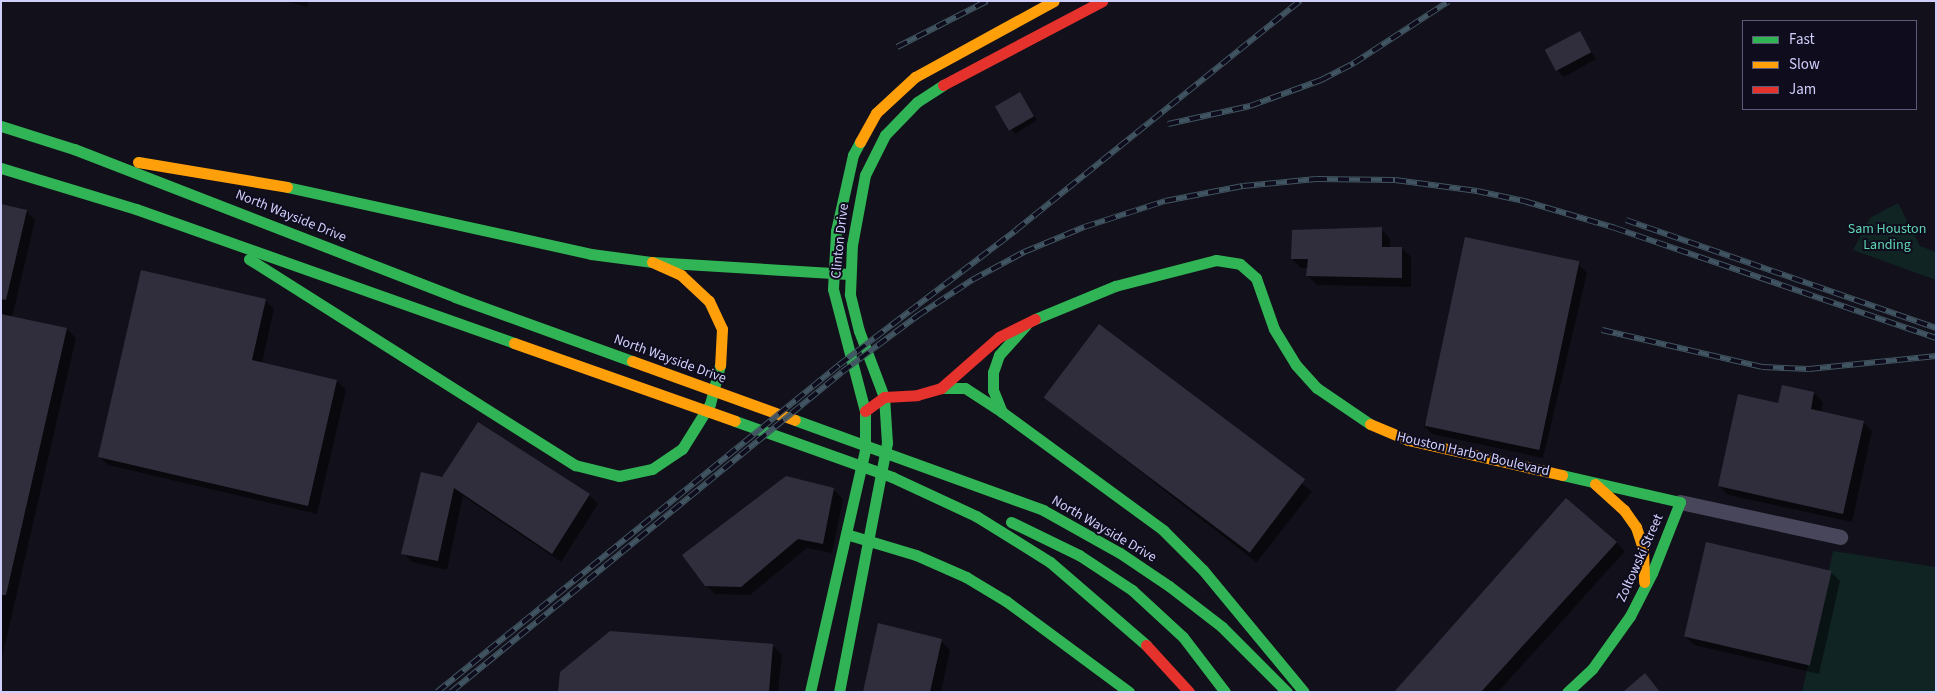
<!DOCTYPE html>
<style>
body{margin:0}
#map{position:relative;width:1937px;height:693px;overflow:hidden;background:#12101a;font-family:"Source Sans 3",sans-serif}
div>[style]{position:absolute}
[style*='--x']{left:calc(var(--x)*1px);top:calc(var(--y)*1px);width:calc(var(--w)*1px);rotate:calc(var(--a)*1deg)}
.green>*{inset:0;background:#112424}
.shadow>*{inset:0;background:#0007;transform-origin:0 0}
.building>*{inset:0;background:#302e3c;transform-origin:0 0}
.street>*{height:15px;margin:-7.5px;padding:0 7.5px;transform-origin:7.5px;border-radius:7.5px;background:#47465a}
.fast>*{height:11px;margin:-5.5px;padding:0 5.5px;transform-origin:5.5px;border-radius:5.5px;background:#30b455}
.slow>*{height:11px;margin:-5.5px;padding:0 5.5px;transform-origin:5.5px;border-radius:5.5px;background:#ff9f0a}
.jam>*{height:11px;margin:-5.5px;padding:0 5.5px;transform-origin:5.5px;border-radius:5.5px;background:#e5322d}
.rail>*{height:5.5px;margin-top:-2.75px;transform-origin:0;background:repeating-linear-gradient(90deg,#0f0d1d 0 11px,#405561 0 22px);box-sizing:border-box;border-block:1px solid #405561}
span{translate:-50% -50%;white-space:nowrap;text-align:center;line-height:1.15;-webkit-text-stroke:4px #0f0d1d;paint-order:stroke}
.street-label{font-size:14px;color:#d0cefb}
.park-label{font-size:14px;color:#60d5b1}
.frame{position:absolute;inset:0;border:2px solid #d0cefb;pointer-events:none}
.legend{position:absolute;left:1742px;top:20px;width:175px;height:90px;box-sizing:border-box;background:#0f0d1d;border:1px solid #5c5a76;margin:0;padding:6px 9px;list-style:none;font-size:15px;color:#d0cefb}
.legend li{display:flex;align-items:center;gap:10px;height:25px}
.legend b{width:25px;border:1px solid #5c5a76}
</style>
<div id="map">
<div class="green">
<div style="clip-path:polygon(1898px 203px,1920px 246px,1936px 252px,1936px 280px,1853px 250px,1870px 218px)"></div>
<div style="clip-path:polygon(1833px 551px,1936px 567px,1936px 692px,1802px 692px)"></div>
</div>
<div class="shadow">
<div style="clip-path:polygon(284px 1px,309px 1px,307px 7px)"></div>
<div style="clip-path:polygon(1579px 33px,1596px 59px,1564px 77px,1557px 70px)"></div>
<div style="left:1020px;top:94px;width:31px;height:26px;rotate:57deg"></div>
<div style="clip-path:polygon(1px 205px,26px 211px,35px 220px,12px 318px,67px 329px,76px 338px,1px 662px)"></div>
<div style="clip-path:polygon(1381px 229px,1390px 238px,1390px 249px,1402px 248px,1411px 257px,1411px 287px,1317px 285px,1308px 276px,1309px 268px,1301px 268px,1292px 259px)"></div>
<div style="clip-path:polygon(1578px 264px,1587px 273px,1543px 458px,1432px 434px,1423px 425px)"></div>
<div style="clip-path:polygon(265px 300px,274px 309px,262px 363px,337px 381px,346px 390px,317px 514px,108px 465px,99px 456px)"></div>
<div style="left:1100px;top:326px;width:269px;height:90px;rotate:38deg"></div>
<div style="clip-path:polygon(1814px 393px,1823px 402px,1821px 412px,1863px 422px,1872px 431px,1852px 522px,1728px 495px,1719px 486px,1779px 404px)"></div>
<div style="clip-path:polygon(443px 478px,589px 495px,598px 504px,561px 562px,463px 496px,447px 570px,412px 562px,403px 553px)"></div>
<div style="clip-path:polygon(786px 478px,834px 490px,843px 499px,832px 553px,807px 548px,750px 595px,715px 594px,706px 585px)"></div>
<div style="clip-path:polygon(1616px 542px,1625px 551px,1498px 692px,1397px 692px)"></div>
<div style="clip-path:polygon(1831px 572px,1840px 581px,1819px 674px,1694px 645px,1685px 636px)"></div>
<div style="clip-path:polygon(941px 641px,950px 650px,941px 692px,864px 692px)"></div>
<div style="clip-path:polygon(773px 646px,782px 655px,778px 692px,559px 692px)"></div>
</div>
<div class="building">
<div style="left:1580px;top:31px;width:24px;height:40px;rotate:62deg"></div>
<div style="left:1020px;top:92px;width:28px;height:29px;rotate:60deg"></div>
<div style="clip-path:polygon(1px 204px,27px 210px,6px 300px,1px 299px)"></div>
<div style="clip-path:polygon(1382px 227px,1382px 247px,1402px 247px,1402px 278px,1306px 276px,1308px 259px,1291px 259px,1292px 230px)"></div>
<div style="left:1465px;top:237px;width:117px;height:193px;rotate:12deg"></div>
<div style="clip-path:polygon(141px 270px,266px 299px,252px 360px,337px 380px,308px 506px,98px 457px)"></div>
<div style="clip-path:polygon(1px 314px,67px 328px,6px 595px,1px 595px)"></div>
<div style="left:1099px;top:324px;width:258px;height:92px;rotate:37deg"></div>
<div style="clip-path:polygon(1782px 385px,1814px 392px,1811px 409px,1864px 421px,1843px 514px,1718px 486px,1738px 394px,1778px 403px)"></div>
<div style="clip-path:polygon(478px 422px,590px 494px,552px 554px,454px 488px,438px 561px,401px 554px,421px 472px,442px 477px)"></div>
<div style="clip-path:polygon(786px 476px,834px 488px,823px 544px,798px 539px,741px 587px,705px 586px,682px 555px)"></div>
<div style="clip-path:polygon(1566px 498px,1617px 542px,1481px 692px,1394px 692px)"></div>
<div style="left:1706px;top:542px;width:129px;height:97px;rotate:13deg"></div>
<div style="clip-path:polygon(878px 623px,942px 639px,930px 692px,863px 692px)"></div>
<div style="clip-path:polygon(610px 631px,773px 644px,769px 692px,558px 692px,560px 672px)"></div>
<div style="clip-path:polygon(1645px 673px,1660px 692px,1623px 692px)"></div>
</div>
<div class="street">
<div style="--x:1680;--y:502;--w:164;--a:12.3"></div>
</div>
<div class="fast">
<div style="--x:1;--y:126;--w:77;--a:17.5"></div>
<div style="--x:74;--y:149;--w:409;--a:21.2"></div>
<div style="--x:455;--y:297;--w:188;--a:19.9"></div>
<div style="--x:1;--y:168;--w:141;--a:16.9"></div>
<div style="--x:136;--y:209;--w:401;--a:19.5"></div>
<div style="--x:287;--y:187;--w:311;--a:12.4"></div>
<div style="--x:591;--y:254;--w:62;--a:7.5"></div>
<div style="--x:652;--y:262;--w:197;--a:3.5"></div>
<div style="--x:249;--y:259;--w:386;--a:32.3"></div>
<div style="--x:575;--y:465;--w:45;--a:14"></div>
<div style="--x:619;--y:476;--w:34;--a:-12"></div>
<div style="--x:652;--y:469;--w:36;--a:-34"></div>
<div style="--x:682;--y:449;--w:53;--a:-58.1"></div>
<div style="--x:710;--y:404;--w:40;--a:-75.6"></div>
<div style="--x:1035;--y:319;--w:87;--a:-22.4"></div>
<div style="--x:1115;--y:286;--w:104;--a:-14.4"></div>
<div style="--x:1216;--y:260;--w:24;--a:9"></div>
<div style="--x:1240;--y:264;--w:21;--a:41"></div>
<div style="--x:1256;--y:278;--w:54;--a:70.6"></div>
<div style="--x:1274;--y:329;--w:42;--a:58.6"></div>
<div style="--x:1296;--y:365;--w:31;--a:48"></div>
<div style="--x:1317;--y:388;--w:64;--a:34.2"></div>
<div style="--x:1026;--y:325;--w:40;--a:132"></div>
<div style="--x:999;--y:355;--w:18;--a:109"></div>
<div style="--x:993;--y:372;--w:18;--a:90"></div>
<div style="--x:993;--y:390;--w:24;--a:68"></div>
<div style="--x:1002;--y:412;--w:200;--a:36.2"></div>
<div style="--x:1163;--y:530;--w:57;--a:45"></div>
<div style="--x:1203;--y:570;--w:158;--a:50.4"></div>
<div style="--x:941;--y:388;--w:24;--a:0"></div>
<div style="--x:965;--y:388;--w:44;--a:33"></div>
<div style="--x:795;--y:420;--w:264;--a:19.9"></div>
<div style="--x:1043;--y:510;--w:88;--a:29.2"></div>
<div style="--x:1120;--y:553;--w:59;--a:34"></div>
<div style="--x:1169;--y:586;--w:67;--a:37.7"></div>
<div style="--x:1222;--y:627;--w:92;--a:45"></div>
<div style="--x:735;--y:421;--w:167;--a:19.6"></div>
<div style="--x:892;--y:477;--w:93;--a:24.9"></div>
<div style="--x:976;--y:516;--w:87;--a:31.9"></div>
<div style="--x:1050;--y:562;--w:127;--a:40.8"></div>
<div style="--x:1562;--y:475;--w:121;--a:12.9"></div>
<div style="--x:1680;--y:502;--w:76;--a:111.5"></div>
<div style="--x:1652;--y:573;--w:48;--a:117.1"></div>
<div style="--x:1630;--y:616;--w:65;--a:125.6"></div>
<div style="--x:1592;--y:669;--w:34;--a:137"></div>
<div style="--x:1011;--y:522;--w:76;--a:25.9"></div>
<div style="--x:1079;--y:555;--w:64;--a:33.4"></div>
<div style="--x:1132;--y:590;--w:69;--a:42.7"></div>
<div style="--x:1183;--y:637;--w:69;--a:52.6"></div>
<div style="--x:846;--y:534;--w:73;--a:16.7"></div>
<div style="--x:916;--y:555;--w:55;--a:23.7"></div>
<div style="--x:966;--y:577;--w:47;--a:31"></div>
<div style="--x:1006;--y:601;--w:153;--a:36.5"></div>
<div style="--x:810;--y:692;--w:248;--a:-77.2"></div>
<div style="--x:865;--y:450;--w:39;--a:-90"></div>
<div style="--x:865;--y:411;--w:126;--a:-104.7"></div>
<div style="--x:833;--y:289;--w:58;--a:-87"></div>
<div style="--x:836;--y:231;--w:78;--a:-77.4"></div>
<div style="--x:853;--y:155;--w:15;--a:-62"></div>
<div style="--x:839;--y:692;--w:254;--a:-79.1"></div>
<div style="--x:887;--y:443;--w:46;--a:-93.7"></div>
<div style="--x:884;--y:397;--w:71;--a:-110.7"></div>
<div style="--x:859;--y:331;--w:38;--a:-104"></div>
<div style="--x:850;--y:294;--w:49;--a:-87.7"></div>
<div style="--x:852;--y:245;--w:71;--a:-79.5"></div>
<div style="--x:865;--y:175;--w:45;--a:-63.4"></div>
<div style="--x:885;--y:135;--w:46;--a:-45.9"></div>
<div style="--x:917;--y:102;--w:31;--a:-33"></div>
</div>
<div class="slow">
<div style="--x:860;--y:142;--w:33;--a:-61"></div>
<div style="--x:876;--y:113;--w:53;--a:-42.7"></div>
<div style="--x:915;--y:77;--w:158;--a:-28.7"></div>
<div style="--x:138;--y:162;--w:151;--a:9.5"></div>
<div style="--x:652;--y:262;--w:32;--a:24"></div>
<div style="--x:681;--y:275;--w:38;--a:43"></div>
<div style="--x:709;--y:301;--w:31;--a:65"></div>
<div style="--x:722;--y:329;--w:36;--a:93"></div>
<div style="--x:514;--y:343;--w:234;--a:19.4"></div>
<div style="--x:632;--y:361;--w:173;--a:19.9"></div>
<div style="--x:1370;--y:424;--w:41;--a:22.8"></div>
<div style="--x:1408;--y:440;--w:158;--a:12.8"></div>
<div style="--x:1595;--y:484;--w:39;--a:42"></div>
<div style="--x:1624;--y:510;--w:21;--a:55"></div>
<div style="--x:1636;--y:527;--w:23;--a:72"></div>
<div style="--x:1643;--y:549;--w:33;--a:88"></div>
</div>
<div class="jam">
<div style="--x:943;--y:85;--w:180;--a:-27.8"></div>
<div style="--x:865;--y:411;--w:24;--a:-36"></div>
<div style="--x:884;--y:397;--w:33;--a:-3"></div>
<div style="--x:917;--y:395;--w:25;--a:-16"></div>
<div style="--x:941;--y:388;--w:77;--a:-41.3"></div>
<div style="--x:999;--y:337;--w:40;--a:-26.6"></div>
<div style="--x:1146;--y:645;--w:64;--a:47.5"></div>
</div>
<div class="rail">
<div style="--x:897;--y:47;--w:101;--a:-27.1"></div>
<div style="--x:1168;--y:124;--w:84;--a:-12.4"></div>
<div style="--x:1250;--y:106;--w:76;--a:-20.1"></div>
<div style="--x:1321;--y:80;--w:37;--a:-27"></div>
<div style="--x:1354;--y:63;--w:113;--a:-33.1"></div>
<div style="--x:1626;--y:220;--w:328;--a:19.2"></div>
<div style="--x:1602;--y:330;--w:164;--a:13"></div>
<div style="--x:1762;--y:367;--w:47;--a:2.4"></div>
<div style="--x:1809;--y:369;--w:128;--a:-5.8"></div>
<div style="--x:437;--y:692;--w:518;--a:-39.13"></div>
<div style="--x:839;--y:365;--w:223;--a:-37.3"></div>
<div style="--x:1016;--y:230;--w:365;--a:-38.9"></div>
<div style="--x:451;--y:692;--w:505;--a:-39.3"></div>
<div style="--x:842;--y:372;--w:94;--a:-36.7"></div>
<div style="--x:917;--y:316;--w:66;--a:-33.2"></div>
<div style="--x:972;--y:280;--w:59;--a:-28.3"></div>
<div style="--x:1024;--y:252;--w:65;--a:-22.6"></div>
<div style="--x:1084;--y:227;--w:85;--a:-17.8"></div>
<div style="--x:1165;--y:201;--w:79;--a:-10.9"></div>
<div style="--x:1243;--y:186;--w:73;--a:-5.5"></div>
<div style="--x:1316;--y:179;--w:79;--a:0.7"></div>
<div style="--x:1395;--y:180;--w:83;--a:7.6"></div>
<div style="--x:1477;--y:191;--w:48;--a:12"></div>
<div style="--x:1524;--y:201;--w:95;--a:16.5"></div>
<div style="--x:1615;--y:228;--w:339;--a:18.9"></div>
</div>
<div class="street-label">
<span style="left:291px;top:216px;rotate:22deg">North Wayside Drive</span>
<span style="left:840px;top:241px;rotate:-84deg">Clinton Drive</span>
<span style="left:670px;top:359px;rotate:20deg">North Wayside Drive</span>
<span style="left:1473px;top:454px;rotate:13deg">Houston Harbor Boulevard</span>
<span style="left:1104px;top:529px;rotate:30deg">North Wayside Drive</span>
<span style="left:1640px;top:558px;rotate:-66deg">Zoltowski Street</span>
</div>
<div class="park-label">
<span style="left:1887px;top:237px">Sam Houston<br>Landing</span>
</div>
<div class="frame"></div>
<ul class="legend">
<li><b style="height:6px;background:#30b455"></b>Fast</li>
<li><b style="height:6px;background:#ff9f0a"></b>Slow</li>
<li><b style="height:6px;background:#e5322d"></b>Jam</li>
</ul>
</div>
